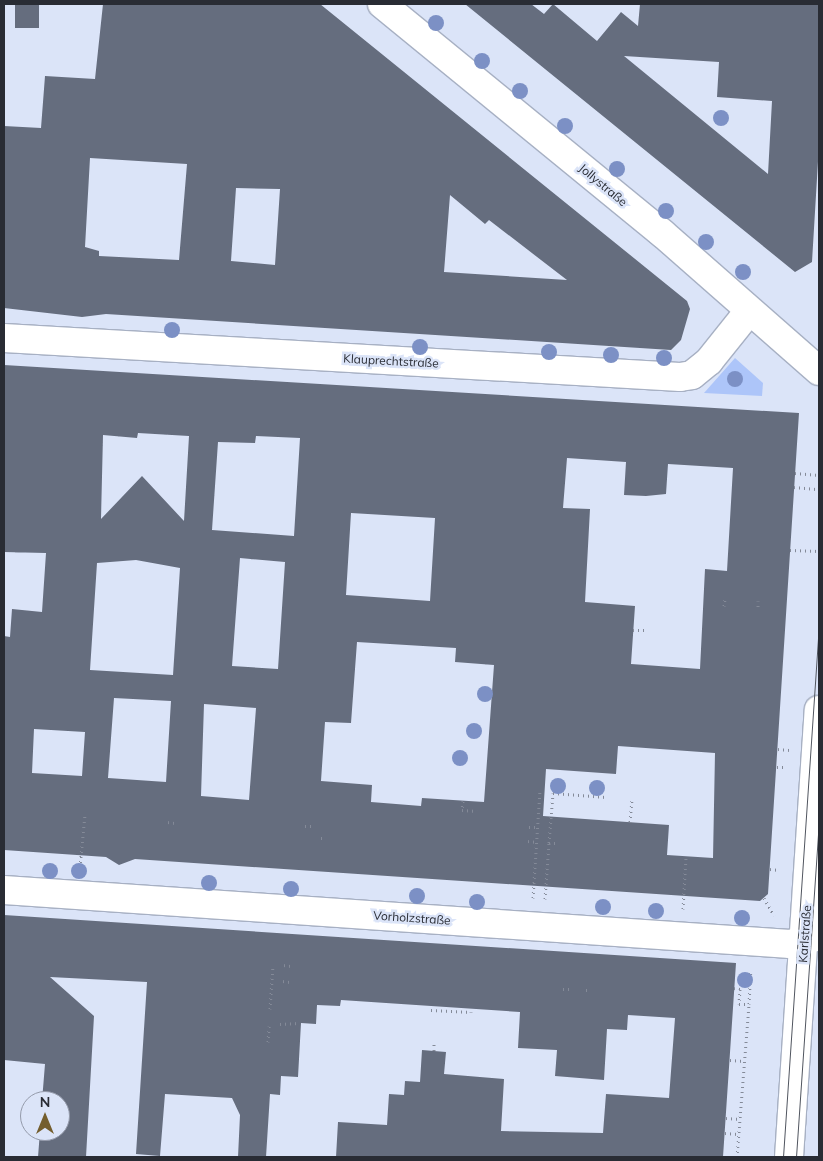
<!DOCTYPE html>
<meta charset="utf-8">
<style>
body{margin:0}
#map{position:relative;width:823px;height:1161px;overflow:hidden;background:#dbe4f8;font-family:Mulish,sans-serif}
div>[style]{position:absolute}
[style*='--x']{left:calc(var(--x)*1px);top:calc(var(--y)*1px);width:calc(var(--w)*1px);rotate:calc(var(--a)*1deg)}
.green>*{inset:0;background:#adc5f9}
.building>*{inset:0;background:#656d7e;transform-origin:0 0}
.path>*{height:3px;margin-top:-1.5px;transform-origin:0;background:repeating-linear-gradient(90deg,#848a98 0 1px,transparent 0 5px)}
.roads{filter:drop-shadow(1px 0 #a7b0c3) drop-shadow(-1px 0 #a7b0c3) drop-shadow(0 1px #a7b0c3) drop-shadow(0 -1px #a7b0c3)}
.minor>*{height:28px;margin:-14px;padding:0 14px;transform-origin:14px;border-radius:14px;background:#fff}
.major>*{height:28px;margin:-14px;padding:0 14px;transform-origin:14px;border-radius:14px;background:#fff}
.tram>*{height:1px;margin:-0.5px;padding:0 0.5px;transform-origin:0.5px;border-radius:0.5px;background:#50555f}
.trees>*{width:16px;height:16px;margin:-8px;border-radius:50%;background:#7c90c5}
span{translate:-50% -50%;white-space:nowrap;text-align:center;line-height:1.15;-webkit-text-stroke:5px #dbe4f8;paint-order:stroke}
.street-label{font-size:12px;color:#292c34}
.frame{position:absolute;inset:0;border:5px solid #292c34;pointer-events:none}
.north{position:absolute;left:20px;top:1091px;width:50px;height:50px;box-sizing:border-box;background:#dbe4f8;border:1px solid #949aaa;border-radius:50%;rotate:0deg;font-size:14px;font-weight:700;line-height:20px;text-align:center;color:#292c34}
.north::after{content:'';display:block;margin:auto;width:18px;height:22px;background:#745e2e;clip-path:polygon(50% 0,100% 100%,50% 72%,0 100%)}
</style>
<div id="map">
<div class="green">
<div style="clip-path:polygon(735px 358px,763px 383px,762px 396px,704px 393px)"></div>
</div>
<div class="building">
<div style="left:15px;top:4px;width:24px;height:24px"></div>
<div style="clip-path:polygon(evenodd,103px 4px,320px 4px,687px 301px,690px 309px,681px 340px,671px 350px,106px 314px,82px 317px,4px 308px,4px 126px,41px 128px,45px 76px,95px 79px,103px 4px,90px 158px,187px 164px,179px 260px,99px 256px,99px 251px,85px 247px,90px 158px,103px 4px,236px 188px,280px 189px,275px 265px,231px 261px,236px 188px,103px 4px,450px 195px,485px 224px,489px 220px,567px 280px,444px 272px,450px 195px)"></div>
<div style="clip-path:polygon(evenodd,465px 4px,531px 4px,544px 14px,553px 4px,597px 41px,621px 12px,638px 26px,640px 4px,819px 4px,819px 145px,812px 262px,795px 272px,465px 4px,624px 56px,719px 62px,717px 97px,772px 101px,768px 174px,624px 56px)"></div>
<div style="clip-path:polygon(evenodd,4px 365px,799px 413px,768px 894px,760px 901px,135px 859px,119px 865px,106px 857px,4px 850px,4px 636px,10px 637px,12px 609px,42px 612px,46px 553px,4px 552px,4px 365px,138px 433px,189px 436px,184px 521px,142px 476px,101px 519px,103px 435px,137px 438px,138px 433px,4px 365px,256px 436px,300px 438px,294px 536px,212px 530px,218px 442px,255px 443px,256px 436px,4px 365px,567px 458px,626px 462px,624px 495px,646px 496px,666px 494px,668px 464px,733px 468px,727px 571px,705px 569px,700px 669px,631px 664px,635px 606px,585px 602px,590px 509px,563px 508px,567px 458px,4px 365px,351px 513px,435px 518px,430px 601px,346px 595px,351px 513px,4px 365px,240px 558px,285px 562px,278px 669px,232px 666px,240px 558px,4px 365px,136px 560px,180px 568px,173px 675px,90px 670px,97px 563px,136px 560px,4px 365px,357px 642px,456px 648px,455px 662px,494px 665px,484px 802px,422px 798px,421px 806px,371px 802px,372px 785px,321px 781px,325px 722px,351px 723px,357px 642px,4px 365px,114px 698px,171px 701px,166px 782px,108px 778px,114px 698px,4px 365px,204px 704px,256px 708px,249px 800px,201px 796px,204px 704px,4px 365px,34px 729px,85px 732px,82px 776px,32px 773px,34px 729px,4px 365px,618px 746px,715px 753px,713px 858px,667px 855px,669px 825px,543px 816px,546px 769px,616px 774px,618px 746px)"></div>
<div style="clip-path:polygon(4px 915px,736px 963px,723px 1157px,336px 1157px,338px 1122px,387px 1125px,389px 1094px,404px 1095px,405px 1081px,420px 1082px,422px 1050px,446px 1052px,444px 1074px,504px 1079px,501px 1131px,603px 1133px,606px 1094px,669px 1098px,675px 1018px,628px 1015px,627px 1030px,607px 1029px,604px 1080px,555px 1076px,557px 1050px,518px 1048px,520px 1012px,341px 1000px,340px 1006px,317px 1005px,316px 1024px,301px 1023px,298px 1077px,281px 1076px,280px 1095px,270px 1094px,266px 1157px,238px 1157px,240px 1115px,232px 1098px,165px 1094px,160px 1156px,136px 1154px,147px 982px,50px 977px,94px 1016px,86px 1157px,38px 1157px,40px 1131px,60px 1131px,60px 1101px,42px 1101px,45px 1064px,4px 1060px)"></div>
</div>
<div class="path">
<div style="--x:795;--y:473;--w:24;--a:5"></div>
<div style="--x:794;--y:487;--w:25;--a:5"></div>
<div style="--x:790;--y:550;--w:29;--a:2"></div>
<div style="--x:724;--y:606;--w:7;--a:-82"></div>
<div style="--x:758;--y:607;--w:6;--a:-90"></div>
<div style="--x:633;--y:630;--w:11;--a:0"></div>
<div style="--x:778;--y:749;--w:11;--a:5"></div>
<div style="--x:777;--y:767;--w:9;--a:0"></div>
<div style="--x:463;--y:801;--w:9;--a:96"></div>
<div style="--x:462;--y:810;--w:15;--a:4"></div>
<div style="--x:168;--y:822;--w:6;--a:9"></div>
<div style="--x:630;--y:822;--w:23;--a:-85"></div>
<div style="--x:305;--y:826;--w:7;--a:0"></div>
<div style="--x:529;--y:827;--w:9;--a:0"></div>
<div style="--x:321;--y:838;--w:3;--a:0"></div>
<div style="--x:528;--y:841;--w:9;--a:6"></div>
<div style="--x:549;--y:843;--w:50;--a:-85.4"></div>
<div style="--x:553;--y:793;--w:53;--a:4.3"></div>
<div style="--x:80;--y:867;--w:53;--a:-84.6"></div>
<div style="--x:770;--y:869;--w:9;--a:6"></div>
<div style="--x:533;--y:898;--w:107;--a:-86.3"></div>
<div style="--x:764;--y:898;--w:20;--a:60"></div>
<div style="--x:545;--y:899;--w:56;--a:-85.9"></div>
<div style="--x:549;--y:843;--w:8;--a:0"></div>
<div style="--x:683;--y:909;--w:52;--a:-86.7"></div>
<div style="--x:284;--y:965;--w:6;--a:9"></div>
<div style="--x:283;--y:981;--w:6;--a:9"></div>
<div style="--x:734;--y:988;--w:6;--a:9"></div>
<div style="--x:740;--y:989;--w:15;--a:94"></div>
<div style="--x:739;--y:1004;--w:10;--a:0"></div>
<div style="--x:749;--y:1004;--w:34;--a:-87"></div>
<div style="--x:563;--y:989;--w:7;--a:0"></div>
<div style="--x:586;--y:990;--w:5;--a:0"></div>
<div style="--x:270;--y:1009;--w:44;--a:-86.1"></div>
<div style="--x:431;--y:1010;--w:40;--a:2.9"></div>
<div style="--x:471;--y:1012;--w:4;--a:-90"></div>
<div style="--x:280;--y:1024;--w:19;--a:-3"></div>
<div style="--x:268;--y:1042;--w:16;--a:-86"></div>
<div style="--x:434;--y:1051;--w:10;--a:-90"></div>
<div style="--x:730;--y:1060;--w:14;--a:4"></div>
<div style="--x:726;--y:1118;--w:14;--a:4"></div>
<div style="--x:725;--y:1133;--w:13;--a:4"></div>
<div style="--x:737;--y:1157;--w:153;--a:-85.5"></div>
</div>
<div class="roads">
<div class="minor">
<div style="--x:382;--y:4;--w:362;--a:39.3"></div>
<div style="--x:662;--y:233;--w:209;--a:41.3"></div>
<div style="--x:4;--y:338;--w:677;--a:3.3"></div>
<div style="--x:680;--y:377;--w:12;--a:-9"></div>
<div style="--x:692;--y:375;--w:22;--a:-39"></div>
<div style="--x:709;--y:361;--w:64;--a:-51.3"></div>
<div style="--x:4;--y:890;--w:788;--a:3.93"></div>
<div style="--x:790;--y:944;--w:30;--a:-15"></div>
</div>
<div class="major">
<div style="--x:789;--y:1157;--w:448;--a:-86.2"></div>
</div>
</div>
<div class="tram">
<div style="--x:783;--y:1157;--w:535;--a:-86.14"></div>
<div style="--x:796;--y:1157;--w:337;--a:-86.1"></div>
</div>
<div class="trees">
<div style="left:436px;top:23px"></div>
<div style="left:482px;top:61px"></div>
<div style="left:520px;top:91px"></div>
<div style="left:721px;top:118px"></div>
<div style="left:565px;top:126px"></div>
<div style="left:617px;top:169px"></div>
<div style="left:666px;top:211px"></div>
<div style="left:706px;top:242px"></div>
<div style="left:743px;top:272px"></div>
<div style="left:172px;top:330px"></div>
<div style="left:420px;top:347px"></div>
<div style="left:549px;top:352px"></div>
<div style="left:611px;top:355px"></div>
<div style="left:664px;top:358px"></div>
<div style="left:735px;top:379px"></div>
<div style="left:485px;top:694px"></div>
<div style="left:474px;top:731px"></div>
<div style="left:460px;top:758px"></div>
<div style="left:558px;top:786px"></div>
<div style="left:597px;top:788px"></div>
<div style="left:50px;top:871px"></div>
<div style="left:79px;top:871px"></div>
<div style="left:209px;top:883px"></div>
<div style="left:291px;top:889px"></div>
<div style="left:417px;top:896px"></div>
<div style="left:477px;top:902px"></div>
<div style="left:603px;top:907px"></div>
<div style="left:656px;top:911px"></div>
<div style="left:742px;top:918px"></div>
<div style="left:745px;top:980px"></div>
</div>
<div class="street-label">
<span style="left:603px;top:185px;rotate:40deg">Jollystraße</span>
<span style="left:391px;top:361px;rotate:3deg">Klauprechtstraße</span>
<span style="left:412px;top:918px;rotate:4deg">Vorholzstraße</span>
<span style="left:805px;top:934px;rotate:-86deg">Karlstraße</span>
</div>
<div class="frame"></div>
<div class="north">N</div>
</div>
